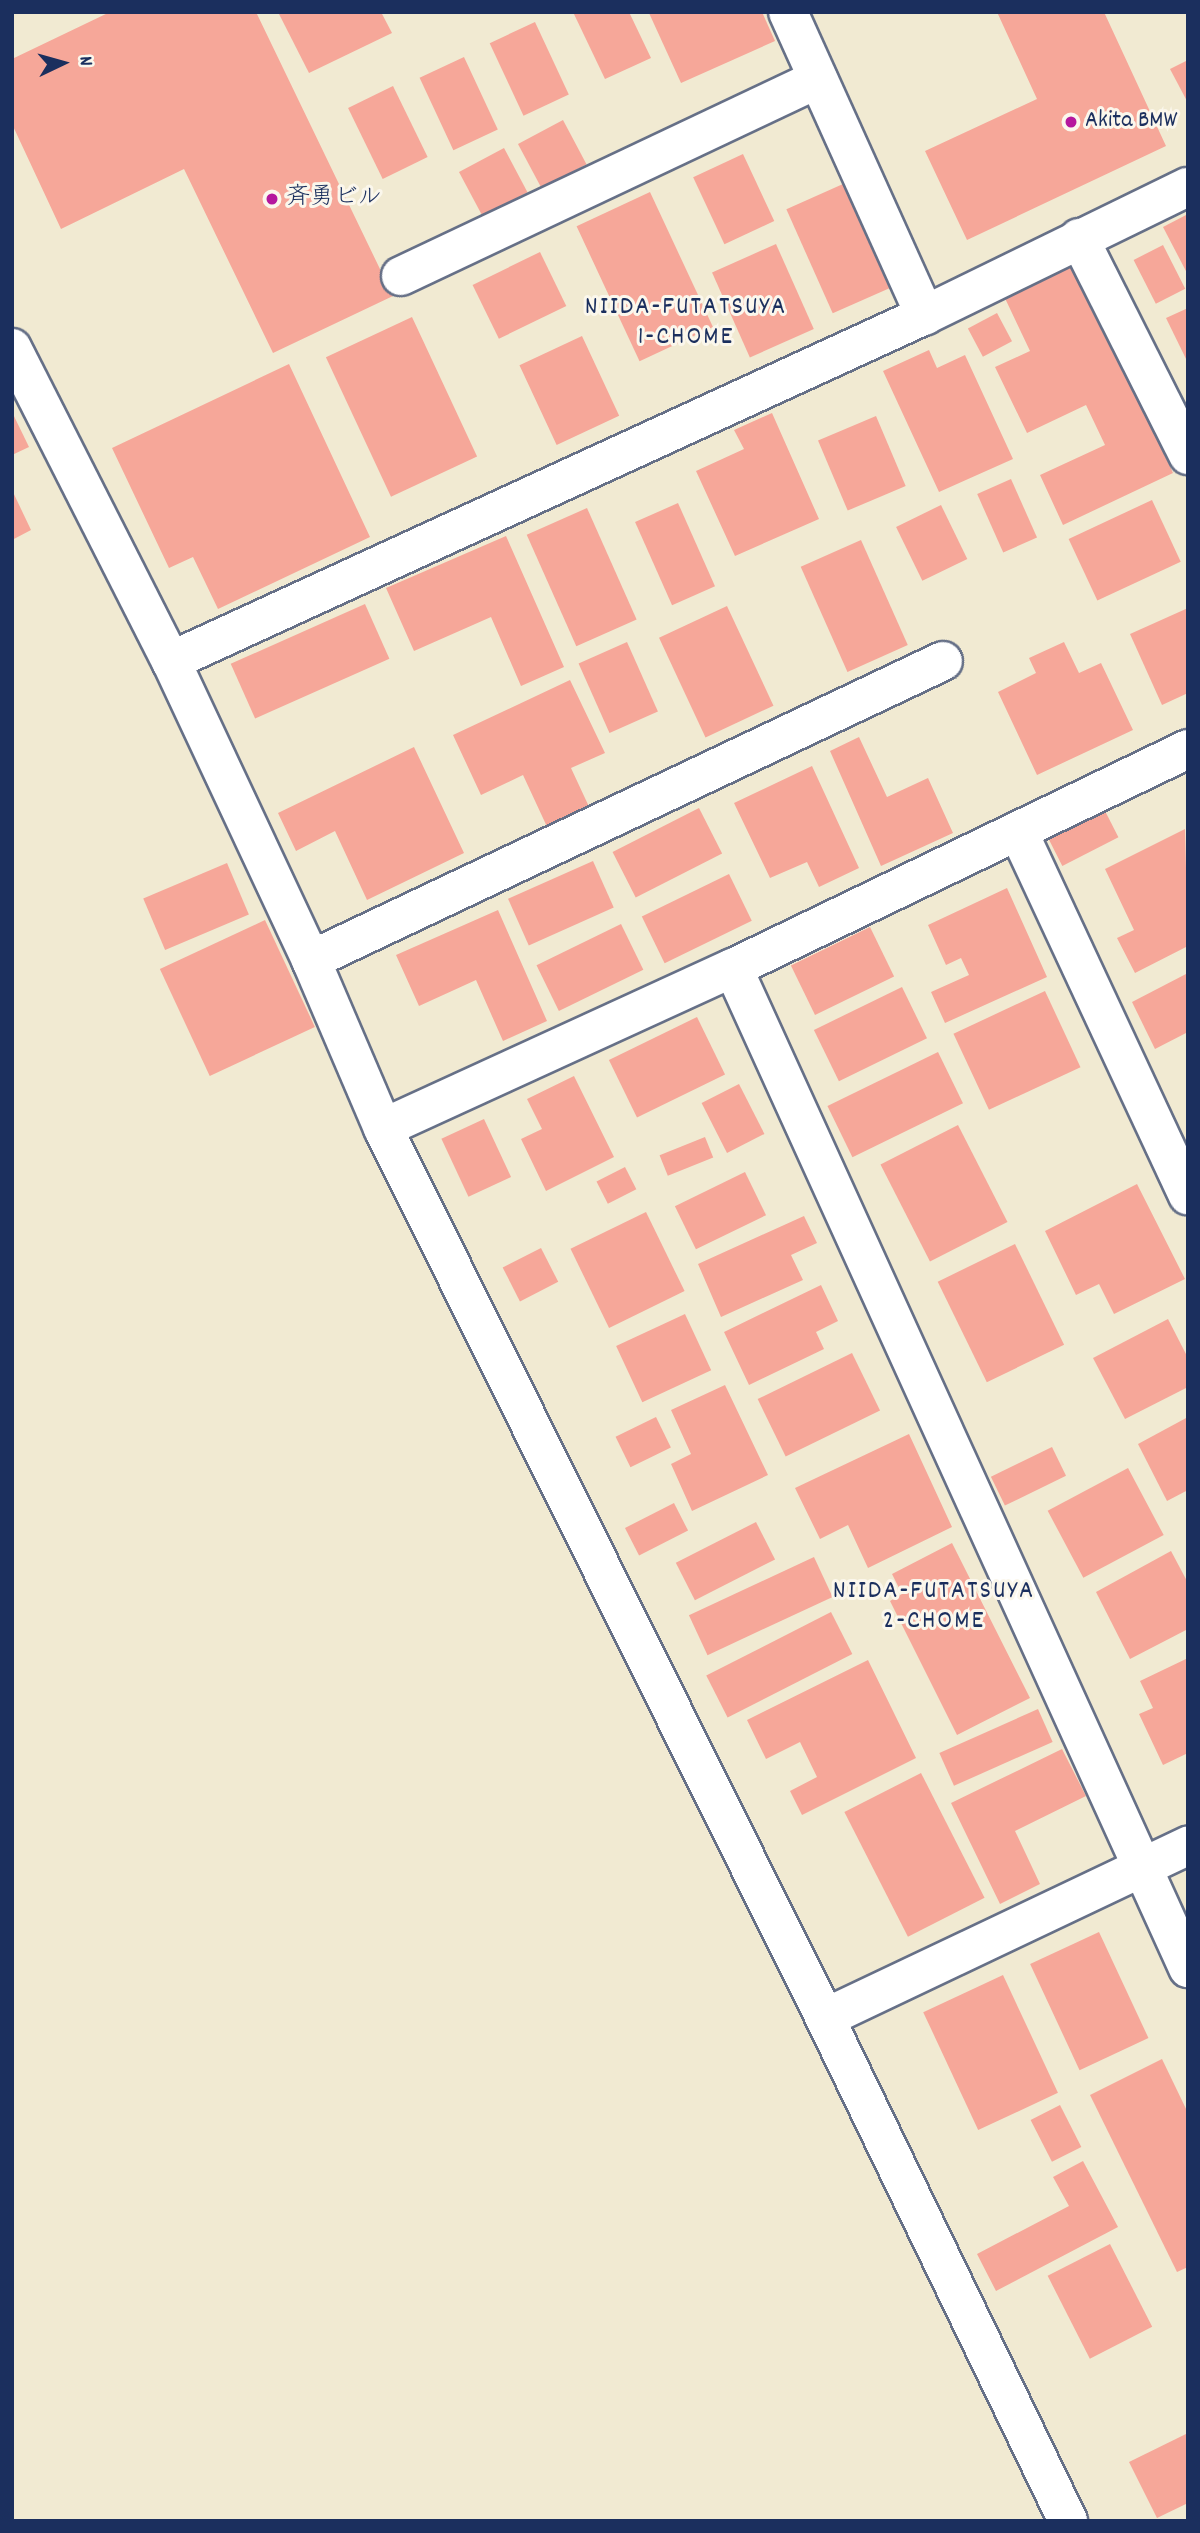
<!DOCTYPE html>
<meta charset="utf-8">
<style>
body{margin:0}
#map{position:relative;width:1200px;height:2533px;overflow:hidden;background:#f1ead2;font-family:Dekko,"Klee One",sans-serif}
div>[style]{position:absolute}
[style*='--x']{left:calc(var(--x)*1px);top:calc(var(--y)*1px);width:calc(var(--w)*1px);rotate:calc(var(--a)*1deg)}
.building>*{inset:0;background:#f6a799;transform-origin:0 0}
.roads{filter:drop-shadow(2px 0 #667087) drop-shadow(-2px 0 #667087) drop-shadow(0 2px #667087) drop-shadow(0 -2px #667087)}
.minor>*{height:38px;margin:-19px;padding:0 19px;transform-origin:19px;border-radius:19px;background:#fff}
.dots>*{width:19px;height:19px;translate:-50% -50%;box-sizing:border-box;border:4px solid #fbf7ec;border-radius:50%}
span{translate:-50% -50%;white-space:nowrap;text-align:center;line-height:1.15;-webkit-text-stroke:6px #fbf7ec;paint-order:stroke}
.poi-label{font-size:24px;color:#1b2f5e}
.left{translate:0 -50%;text-align:left}
.neighbourhood-label{font-size:26px;color:#1b2f5e;letter-spacing:2px}
.frame{position:absolute;inset:0;border:14px solid #1b2f5e;pointer-events:none}
.north{position:absolute;left:28px;top:28px;width:70px;height:70px;-webkit-text-stroke:5px #fbf7ec;paint-order:stroke;rotate:85deg;font-size:19px;font-weight:700;line-height:28px;text-align:center;color:#1b2f5e}
.north::after{content:'';display:block;margin:auto;width:24px;height:32px;background:#1b2f5e;clip-path:polygon(50% 0,100% 100%,50% 72%,0 100%)}
</style>
<div id="map">
<div class="building">
<div style="clip-path:polygon(110px 12px,256px 12px,393px 296px,273px 353px,184px 169px,61px 229px,12px 124px,12px 59px)"></div>
<div style="clip-path:polygon(284px 12px,381px 12px,392px 33px,309px 73px,279px 14px)"></div>
<div style="clip-path:polygon(573px 12px,629px 12px,651px 58px,605px 79px)"></div>
<div style="clip-path:polygon(762px 12px,775px 41px,681px 83px,649px 13px)"></div>
<div style="clip-path:polygon(997px 12px,1104px 12px,1166px 146px,967px 240px,925px 151px,1037px 99px)"></div>
<div style="left:535px;top:22px;width:80px;height:50px;rotate:65deg"></div>
<div style="left:464px;top:57px;width:80px;height:49px;rotate:65deg"></div>
<div style="clip-path:polygon(1188px 60px,1188px 103px,1170px 69px)"></div>
<div style="left:393px;top:86px;width:79px;height:50px;rotate:64deg"></div>
<div style="left:563px;top:120px;width:50px;height:51px;rotate:62deg"></div>
<div style="left:504px;top:148px;width:50px;height:51px;rotate:62deg"></div>
<div style="left:743px;top:154px;width:74px;height:55px;rotate:65deg"></div>
<div style="left:843px;top:184px;width:114px;height:62px;rotate:66deg"></div>
<div style="left:650px;top:192px;width:149px;height:81px;rotate:65deg"></div>
<div style="clip-path:polygon(1188px 214px,1188px 275px,1163px 227px)"></div>
<div style="left:776px;top:244px;width:93px;height:70px;rotate:66deg"></div>
<div style="left:1163px;top:245px;width:49px;height:33px;rotate:63deg"></div>
<div style="left:540px;top:252px;width:60px;height:75px;rotate:64deg"></div>
<div style="clip-path:polygon(1073px 260px,1173px 473px,1063px 525px,1040px 475px,1105px 445px,1086px 405px,1027px 433px,995px 367px,1030px 351px,1003px 294px)"></div>
<div style="clip-path:polygon(1188px 308px,1188px 363px,1166px 318px)"></div>
<div style="left:997px;top:313px;width:32px;height:33px;rotate:62deg"></div>
<div style="left:412px;top:317px;width:154px;height:95px;rotate:65deg"></div>
<div style="left:582px;top:336px;width:88px;height:69px;rotate:65deg"></div>
<div style="clip-path:polygon(929px 350px,937px 368px,965px 355px,1013px 459px,939px 492px,883px 371px)"></div>
<div style="clip-path:polygon(289px 364px,370px 537px,218px 609px,193px 557px,169px 568px,112px 448px)"></div>
<div style="clip-path:polygon(12px 412px,29px 447px,12px 455px)"></div>
<div style="clip-path:polygon(772px 413px,819px 519px,735px 556px,696px 471px,744px 449px,734px 430px)"></div>
<div style="left:876px;top:416px;width:76px;height:63px;rotate:67deg"></div>
<div style="left:1011px;top:479px;width:64px;height:37px;rotate:66deg"></div>
<div style="clip-path:polygon(12px 490px,31px 530px,12px 540px)"></div>
<div style="left:1152px;top:500px;width:68px;height:92px;rotate:65deg"></div>
<div style="left:678px;top:503px;width:91px;height:47px;rotate:66deg"></div>
<div style="left:941px;top:505px;width:60px;height:50px;rotate:64deg"></div>
<div style="left:587px;top:508px;width:122px;height:66px;rotate:66deg"></div>
<div style="clip-path:polygon(506px 536px,564px 667px,521px 686px,491px 617px,414px 651px,386px 588px)"></div>
<div style="left:861px;top:540px;width:115px;height:66px;rotate:66deg"></div>
<div style="left:365px;top:604px;width:60px;height:147px;rotate:66deg"></div>
<div style="left:727px;top:606px;width:110px;height:75px;rotate:65deg"></div>
<div style="clip-path:polygon(1188px 608px,1188px 693px,1162px 705px,1130px 634px)"></div>
<div style="left:627px;top:642px;width:76px;height:53px;rotate:66deg"></div>
<div style="clip-path:polygon(1064px 642px,1079px 673px,1101px 663px,1133px 730px,1037px 775px,998px 692px,1036px 673px,1029px 658px)"></div>
<div style="clip-path:polygon(570px 680px,605px 753px,571px 768px,591px 811px,549px 831px,523px 775px,481px 795px,453px 735px)"></div>
<div style="clip-path:polygon(859px 737px,887px 797px,928px 778px,953px 833px,881px 866px,830px 751px)"></div>
<div style="clip-path:polygon(414px 747px,464px 853px,367px 900px,335px 831px,296px 851px,278px 813px)"></div>
<div style="clip-path:polygon(812px 766px,859px 868px,819px 887px,807px 862px,770px 878px,734px 803px)"></div>
<div style="left:1103px;top:807px;width:34px;height:63px;rotate:63deg"></div>
<div style="left:699px;top:808px;width:51px;height:97px;rotate:63deg"></div>
<div style="clip-path:polygon(1185px 829px,1188px 946px,1135px 973px,1117px 938px,1134px 930px,1105px 869px)"></div>
<div style="left:593px;top:861px;width:51px;height:93px;rotate:66deg"></div>
<div style="left:227px;top:863px;width:56px;height:91px;rotate:67deg"></div>
<div style="left:729px;top:874px;width:52px;height:97px;rotate:64deg"></div>
<div style="clip-path:polygon(1007px 888px,1047px 977px,945px 1023px,931px 992px,969px 975px,961px 958px,946px 965px,928px 925px)"></div>
<div style="clip-path:polygon(498px 910px,547px 1021px,503px 1041px,476px 980px,419px 1006px,396px 955px)"></div>
<div style="left:265px;top:920px;width:118px;height:116px;rotate:65deg"></div>
<div style="left:621px;top:924px;width:51px;height:94px;rotate:64deg"></div>
<div style="left:870px;top:927px;width:55px;height:88px;rotate:64deg"></div>
<div style="clip-path:polygon(1186px 974px,1188px 1032px,1155px 1049px,1132px 1002px)"></div>
<div style="left:902px;top:987px;width:57px;height:98px;rotate:64deg"></div>
<div style="left:1045px;top:991px;width:84px;height:101px;rotate:65deg"></div>
<div style="left:697px;top:1017px;width:64px;height:98px;rotate:64deg"></div>
<div style="left:938px;top:1052px;width:57px;height:123px;rotate:64deg"></div>
<div style="clip-path:polygon(574px 1076px,614px 1157px,546px 1191px,521px 1139px,542px 1129px,527px 1099px)"></div>
<div style="left:739px;top:1084px;width:56px;height:42px;rotate:63deg"></div>
<div style="left:484px;top:1119px;width:64px;height:47px;rotate:65deg"></div>
<div style="left:958px;top:1125px;width:109px;height:87px;rotate:63deg"></div>
<div style="left:705px;top:1137px;width:22px;height:49px;rotate:68deg"></div>
<div style="left:625px;top:1167px;width:25px;height:32px;rotate:63deg"></div>
<div style="left:745px;top:1172px;width:48px;height:78px;rotate:64deg"></div>
<div style="clip-path:polygon(1137px 1184px,1185px 1279px,1114px 1314px,1099px 1284px,1076px 1295px,1045px 1231px)"></div>
<div style="left:646px;top:1212px;width:88px;height:84px;rotate:64deg"></div>
<div style="clip-path:polygon(804px 1216px,817px 1243px,791px 1255px,803px 1280px,721px 1317px,698px 1264px)"></div>
<div style="left:1015px;top:1244px;width:112px;height:86px;rotate:64deg"></div>
<div style="left:541px;top:1248px;width:38px;height:43px;rotate:63deg"></div>
<div style="clip-path:polygon(821px 1285px,838px 1321px,816px 1332px,824px 1349px,749px 1385px,724px 1332px)"></div>
<div style="left:685px;top:1314px;width:62px;height:76px;rotate:65deg"></div>
<div style="clip-path:polygon(1168px 1319px,1188px 1358px,1188px 1387px,1125px 1419px,1093px 1358px)"></div>
<div style="left:852px;top:1353px;width:64px;height:105px;rotate:64deg"></div>
<div style="clip-path:polygon(725px 1385px,768px 1475px,692px 1511px,671px 1464px,691px 1454px,671px 1410px)"></div>
<div style="left:656px;top:1417px;width:34px;height:45px;rotate:64deg"></div>
<div style="clip-path:polygon(1188px 1417px,1188px 1490px,1167px 1501px,1138px 1444px)"></div>
<div style="clip-path:polygon(909px 1434px,952px 1527px,868px 1568px,848px 1525px,820px 1539px,795px 1488px)"></div>
<div style="left:1052px;top:1447px;width:32px;height:68px;rotate:64deg"></div>
<div style="left:1128px;top:1468px;width:76px;height:91px;rotate:62deg"></div>
<div style="left:674px;top:1503px;width:31px;height:55px;rotate:63deg"></div>
<div style="left:756px;top:1522px;width:42px;height:90px;rotate:63deg"></div>
<div style="clip-path:polygon(952px 1543px,1030px 1698px,957px 1735px,890px 1601px,902px 1594px,892px 1574px)"></div>
<div style="clip-path:polygon(1171px 1551px,1188px 1583px,1188px 1629px,1130px 1659px,1096px 1592px)"></div>
<div style="left:814px;top:1557px;width:44px;height:138px;rotate:65deg"></div>
<div style="left:831px;top:1612px;width:47px;height:140px;rotate:63deg"></div>
<div style="clip-path:polygon(1188px 1658px,1188px 1753px,1163px 1765px,1139px 1714px,1153px 1708px,1140px 1681px)"></div>
<div style="clip-path:polygon(868px 1660px,916px 1758px,802px 1815px,790px 1791px,817px 1777px,800px 1742px,766px 1759px,747px 1720px)"></div>
<div style="left:1038px;top:1709px;width:36px;height:108px;rotate:66deg"></div>
<div style="clip-path:polygon(1062px 1749px,1086px 1796px,1015px 1831px,1040px 1884px,1000px 1904px,951px 1803px)"></div>
<div style="left:921px;top:1773px;width:140px;height:86px;rotate:63deg"></div>
<div style="left:1099px;top:1932px;width:117px;height:76px;rotate:65deg"></div>
<div style="left:1003px;top:1975px;width:130px;height:88px;rotate:65deg"></div>
<div style="clip-path:polygon(1162px 2059px,1188px 2113px,1188px 2267px,1177px 2272px,1090px 2095px)"></div>
<div style="left:1060px;top:2105px;width:47px;height:33px;rotate:63deg"></div>
<div style="clip-path:polygon(1083px 2161px,1118px 2227px,996px 2291px,977px 2254px,1069px 2206px,1053px 2177px)"></div>
<div style="left:1110px;top:2244px;width:93px;height:70px;rotate:63deg"></div>
<div style="clip-path:polygon(1188px 2433px,1188px 2503px,1157px 2518px,1129px 2462px)"></div>
</div>
<div class="roads">
<div class="minor">
<div style="--x:788;--y:12;--w:333;--a:65.7"></div>
<div style="--x:1079;--y:238;--w:243;--a:63.3"></div>
<div style="--x:401;--y:276;--w:461;--a:-25.3"></div>
<div style="--x:12;--y:348;--w:351;--a:63.1"></div>
<div style="--x:171;--y:661;--w:330;--a:64.9"></div>
<div style="--x:311;--y:960;--w:183;--a:66.8"></div>
<div style="--x:383;--y:1128;--w:994;--a:63.59"></div>
<div style="--x:825;--y:2018;--w:559;--a:64.21"></div>
<div style="--x:171;--y:661;--w:830;--a:-24.65"></div>
<div style="--x:925;--y:315;--w:292;--a:-26"></div>
<div style="--x:1018;--y:831;--w:402;--a:65"></div>
<div style="--x:311;--y:960;--w:699;--a:-25.32"></div>
<div style="--x:733;--y:968;--w:1099;--a:65.53"></div>
<div style="--x:383;--y:1128;--w:385;--a:-24.6"></div>
<div style="--x:733;--y:968;--w:505;--a:-25.7"></div>
<div style="--x:825;--y:2018;--w:402;--a:-25.4"></div>
</div>
</div>
<div class="dots">
<div style="left:1071px;top:122px;background:#b5179e"></div>
<div style="left:272px;top:199px;background:#b5179e"></div>
</div>
<div class="poi-label">
<span class="left" style="left:1085px;top:122px">Akita BMW</span>
<span class="left" style="left:286px;top:199px">斉勇ビル</span>
</div>
<div class="neighbourhood-label">
<span style="left:686px;top:323px">NIIDA-FUTATSUYA<br>1-CHOME</span>
<span style="left:934px;top:1607px">NIIDA-FUTATSUYA<br>2-CHOME</span>
</div>
<div class="frame"></div>
<div class="north">N</div>
</div>
